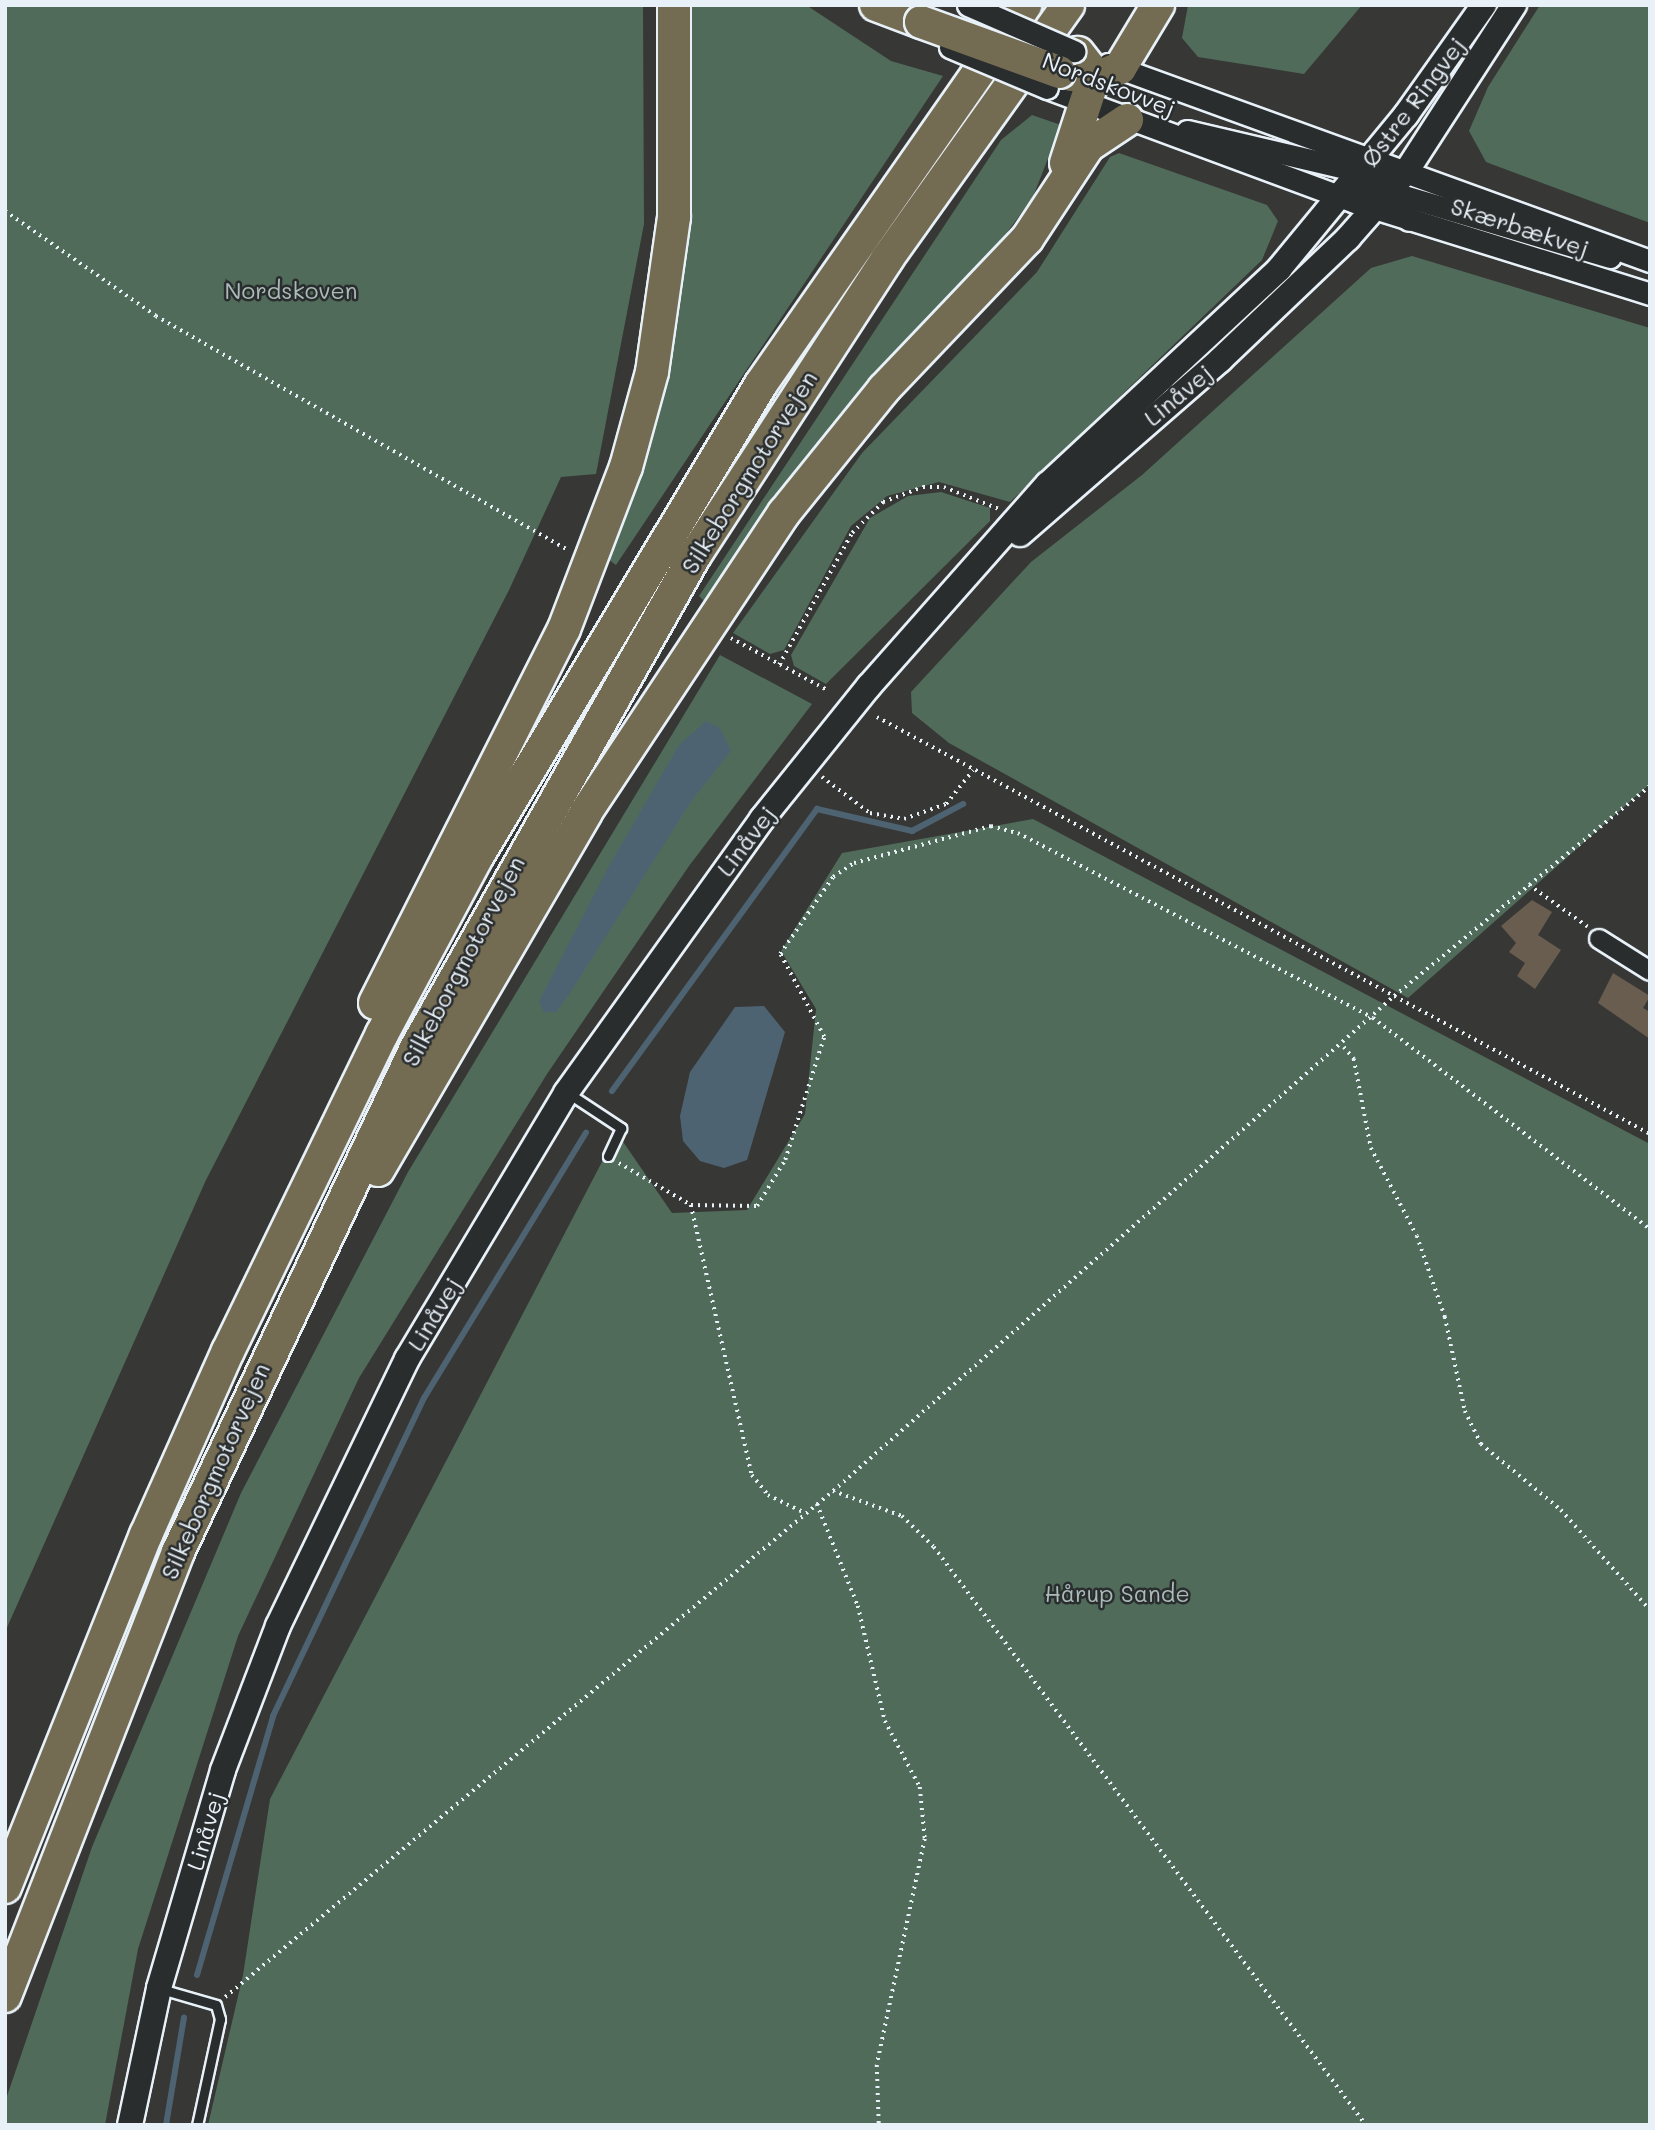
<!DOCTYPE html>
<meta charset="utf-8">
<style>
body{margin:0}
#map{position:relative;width:1655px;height:2130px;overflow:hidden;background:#373735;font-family:Mali,sans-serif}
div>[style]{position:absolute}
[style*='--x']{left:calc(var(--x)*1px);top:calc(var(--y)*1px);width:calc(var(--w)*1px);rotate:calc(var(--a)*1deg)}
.green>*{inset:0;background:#506b5a}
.water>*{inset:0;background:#4e6372}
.stream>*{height:6px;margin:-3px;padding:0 3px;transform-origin:3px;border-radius:3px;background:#4e6372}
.building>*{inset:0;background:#695d50}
.path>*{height:3.5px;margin-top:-1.75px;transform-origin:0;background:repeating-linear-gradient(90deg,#e8f1f8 0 2px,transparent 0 7px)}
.roads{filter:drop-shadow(2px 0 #e8f1f8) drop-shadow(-2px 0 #e8f1f8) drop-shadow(0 2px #e8f1f8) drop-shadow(0 -2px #e8f1f8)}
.service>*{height:9px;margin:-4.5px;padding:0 4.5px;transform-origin:4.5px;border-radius:4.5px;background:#2a2d2e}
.minor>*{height:18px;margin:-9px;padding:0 9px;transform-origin:9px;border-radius:9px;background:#2a2d2e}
.tertiary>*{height:21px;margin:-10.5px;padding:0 10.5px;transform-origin:10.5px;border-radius:10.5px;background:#2a2d2e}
.secondary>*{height:24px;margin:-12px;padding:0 12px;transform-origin:12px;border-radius:12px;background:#2a2d2e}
.motorway>*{height:32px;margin:-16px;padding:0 16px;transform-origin:16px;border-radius:16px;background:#736b52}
.bridges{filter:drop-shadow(2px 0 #e8f1f8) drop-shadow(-2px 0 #e8f1f8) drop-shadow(0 2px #e8f1f8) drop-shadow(0 -2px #e8f1f8)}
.tertiary-bridge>*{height:21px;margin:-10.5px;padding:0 10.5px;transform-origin:10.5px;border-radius:10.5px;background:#2a2d2e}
.motorway-bridge>*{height:32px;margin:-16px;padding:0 16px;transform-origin:16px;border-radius:16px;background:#736b52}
span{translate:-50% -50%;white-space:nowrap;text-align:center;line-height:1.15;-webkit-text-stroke:5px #2a2d2e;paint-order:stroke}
.street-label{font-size:23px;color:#e8f1f8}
.park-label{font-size:23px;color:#abbbb9}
.frame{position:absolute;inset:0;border:7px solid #e8f1f8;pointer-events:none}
</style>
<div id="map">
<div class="green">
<div style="clip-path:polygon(5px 5px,643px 5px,644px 224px,596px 474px,561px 477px,509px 590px,206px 1180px,5px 1632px)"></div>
<div style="clip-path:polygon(690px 5px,806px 5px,891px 61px,943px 76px,616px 565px,605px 557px,688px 60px)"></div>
<div style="clip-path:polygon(1188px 5px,1362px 5px,1304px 74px,1198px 57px,1182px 38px)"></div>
<div style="clip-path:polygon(1540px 5px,1650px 5px,1650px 223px,1486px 162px,1469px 131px,1488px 87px)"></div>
<div style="clip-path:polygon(1032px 115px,1061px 125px,1033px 197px,997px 246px,869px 380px,706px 603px,699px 596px,1001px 140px)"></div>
<div style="clip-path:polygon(1119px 153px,1267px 205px,1278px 221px,1262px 260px,1010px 502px,939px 482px,887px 496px,851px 526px,784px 650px,770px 654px,733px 633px,862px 453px,1037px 272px,1110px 157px)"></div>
<div style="clip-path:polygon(1412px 256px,1650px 328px,1650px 784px,1408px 998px,949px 743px,912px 713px,911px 692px,1031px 562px,1142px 475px,1371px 268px)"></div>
<div style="clip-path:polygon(941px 492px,990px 508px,990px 521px,826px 684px,794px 666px,791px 655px,870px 518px,908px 496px)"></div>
<div style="clip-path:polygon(720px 655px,812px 704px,689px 866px,547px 1074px,359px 1378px,238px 1636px,138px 1949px,105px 2125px,5px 2125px,5px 2102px,92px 1847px,241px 1493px,408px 1172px)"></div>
<div style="clip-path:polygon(1033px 819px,1650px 1144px,1650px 2125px,208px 2125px,243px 1975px,270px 1799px,617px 1133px,672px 1213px,747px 1210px,805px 1114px,816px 1009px,781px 951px,842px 853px)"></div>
</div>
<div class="water">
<div style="clip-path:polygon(706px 721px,720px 728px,731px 751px,692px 800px,570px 993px,556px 1012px,544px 1012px,539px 1001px,609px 866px,679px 745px)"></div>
<div style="clip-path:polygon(764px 1006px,785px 1032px,747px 1160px,724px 1168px,700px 1161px,683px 1141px,680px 1116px,690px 1072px,735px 1007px)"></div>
</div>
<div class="stream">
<div style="--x:612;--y:1091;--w:349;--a:-54"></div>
<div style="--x:817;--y:809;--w:98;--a:13"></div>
<div style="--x:912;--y:831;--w:58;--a:-27.9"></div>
<div style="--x:197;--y:1975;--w:270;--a:-73.6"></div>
<div style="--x:273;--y:1716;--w:352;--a:-64.6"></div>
<div style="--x:424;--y:1398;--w:311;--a:-58.6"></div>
<div style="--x:166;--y:2125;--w:109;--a:-80.5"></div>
</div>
<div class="building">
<div style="clip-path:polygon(1532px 900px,1552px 912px,1538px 935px,1561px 950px,1535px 989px,1517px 976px,1525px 963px,1509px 952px,1516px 943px,1501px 926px)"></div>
<div style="clip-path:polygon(1613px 973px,1650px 996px,1643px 1008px,1650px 1012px,1650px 1039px,1598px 1003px)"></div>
</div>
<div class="path">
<div style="--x:5;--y:211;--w:184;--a:34.8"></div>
<div style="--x:156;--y:316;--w:475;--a:29.6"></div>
<div style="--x:731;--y:638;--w:109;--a:28.4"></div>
<div style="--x:779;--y:665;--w:151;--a:-61.1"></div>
<div style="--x:852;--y:533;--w:44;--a:-45"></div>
<div style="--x:883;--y:502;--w:43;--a:-20.6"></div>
<div style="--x:923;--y:487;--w:21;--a:0"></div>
<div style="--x:944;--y:487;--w:59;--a:21.8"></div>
<div style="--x:877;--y:717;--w:878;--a:28.34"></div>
<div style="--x:822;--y:777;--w:60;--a:36.9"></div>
<div style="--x:870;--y:813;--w:35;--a:10"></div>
<div style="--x:904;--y:819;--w:45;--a:-19.7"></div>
<div style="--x:946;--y:804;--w:43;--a:-51.5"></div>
<div style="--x:1529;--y:885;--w:72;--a:35.4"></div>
<div style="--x:1344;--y:1047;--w:16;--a:50"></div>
<div style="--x:1354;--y:1059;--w:91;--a:79.2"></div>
<div style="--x:1371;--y:1148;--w:99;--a:62.4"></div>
<div style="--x:1417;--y:1236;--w:86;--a:70.9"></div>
<div style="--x:1445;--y:1317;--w:96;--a:78"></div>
<div style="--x:1465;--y:1411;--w:37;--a:64"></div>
<div style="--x:1481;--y:1444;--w:104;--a:39.5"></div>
<div style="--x:1561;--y:1510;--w:134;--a:48.3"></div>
<div style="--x:619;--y:1163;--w:83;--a:30.3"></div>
<div style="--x:691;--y:1205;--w:277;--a:77.3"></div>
<div style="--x:752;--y:1475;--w:26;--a:51"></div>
<div style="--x:768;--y:1495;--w:41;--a:25.9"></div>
<div style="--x:691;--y:1205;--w:66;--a:0.9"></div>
<div style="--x:757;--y:1206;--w:54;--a:-58.7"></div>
<div style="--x:785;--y:1160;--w:129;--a:-72.4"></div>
<div style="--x:824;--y:1037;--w:94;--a:-117.9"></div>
<div style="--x:780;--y:954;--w:93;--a:-55.5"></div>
<div style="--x:833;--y:877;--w:25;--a:-34"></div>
<div style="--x:854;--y:863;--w:142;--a:-15.1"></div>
<div style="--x:991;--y:826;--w:28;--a:15"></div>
<div style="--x:1018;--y:833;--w:400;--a:27.5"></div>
<div style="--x:1373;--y:1018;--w:348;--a:37.3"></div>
<div style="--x:833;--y:1491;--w:73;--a:19.9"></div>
<div style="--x:902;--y:1516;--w:45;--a:44.1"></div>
<div style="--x:934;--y:1547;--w:722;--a:53.23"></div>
<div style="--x:817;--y:1504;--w:110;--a:68.1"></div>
<div style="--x:858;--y:1606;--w:118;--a:76.8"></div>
<div style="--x:885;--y:1721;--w:75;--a:62.1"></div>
<div style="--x:920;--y:1787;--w:52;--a:84.5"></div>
<div style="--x:925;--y:1839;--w:231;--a:102"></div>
<div style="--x:877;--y:2065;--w:60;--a:88.1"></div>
<div style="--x:225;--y:1997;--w:791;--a:-39.77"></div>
<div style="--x:833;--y:1491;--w:748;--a:-41.42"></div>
<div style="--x:1394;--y:996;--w:331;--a:-39.4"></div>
</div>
<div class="roads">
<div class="service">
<div style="--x:568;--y:1093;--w:64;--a:33.4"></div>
<div style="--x:621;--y:1128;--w:31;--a:115"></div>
<div style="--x:161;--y:1989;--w:57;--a:16.2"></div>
<div style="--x:216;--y:2005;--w:15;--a:74"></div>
<div style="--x:220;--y:2019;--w:108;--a:102.2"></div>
</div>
<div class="minor">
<div style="--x:1599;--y:939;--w:60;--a:32.1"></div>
</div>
<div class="tertiary">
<div style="--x:1108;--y:64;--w:577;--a:19.97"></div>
<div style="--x:1047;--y:88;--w:328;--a:20.3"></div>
<div style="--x:1355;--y:202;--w:309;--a:17.3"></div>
<div style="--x:1187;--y:131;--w:192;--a:13.2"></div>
<div style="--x:1340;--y:197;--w:38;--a:-14"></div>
<div style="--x:1377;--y:188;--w:243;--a:16.5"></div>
</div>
<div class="secondary">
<div style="--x:1391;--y:179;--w:23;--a:83"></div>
<div style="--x:1394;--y:202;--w:23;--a:47"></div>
<div style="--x:1020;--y:534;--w:265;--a:-41"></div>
<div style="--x:1220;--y:360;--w:177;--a:-43.6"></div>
<div style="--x:1348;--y:238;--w:88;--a:-48.7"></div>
<div style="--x:1406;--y:172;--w:199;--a:-57.1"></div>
<div style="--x:130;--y:2125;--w:140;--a:-78"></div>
<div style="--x:159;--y:1988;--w:227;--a:-73.6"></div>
<div style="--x:223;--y:1770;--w:154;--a:-69.1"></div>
<div style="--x:278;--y:1626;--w:297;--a:-64.2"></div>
<div style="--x:407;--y:1359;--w:310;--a:-59.1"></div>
<div style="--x:566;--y:1093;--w:337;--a:-54.4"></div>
<div style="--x:762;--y:819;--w:171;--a:-51.2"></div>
<div style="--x:869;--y:686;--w:270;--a:-48.5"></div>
<div style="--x:1048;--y:484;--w:316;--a:-42.9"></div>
<div style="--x:1279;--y:269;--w:200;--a:-50.5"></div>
<div style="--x:1406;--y:115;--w:135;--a:-54.7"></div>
</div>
<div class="motorway">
<div style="--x:876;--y:5;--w:48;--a:20.7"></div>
<div style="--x:1072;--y:75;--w:29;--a:2"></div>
<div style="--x:1101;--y:76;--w:21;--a:-23"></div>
<div style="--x:1120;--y:68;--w:74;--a:-58.9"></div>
<div style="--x:1066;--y:163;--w:81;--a:-72"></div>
<div style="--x:1091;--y:86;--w:19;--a:-96"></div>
<div style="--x:1089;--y:67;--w:18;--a:-128"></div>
<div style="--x:375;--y:1003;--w:419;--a:-63.2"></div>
<div style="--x:564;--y:629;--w:173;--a:-69.1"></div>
<div style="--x:626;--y:467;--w:98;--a:-74.7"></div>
<div style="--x:652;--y:372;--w:157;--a:-81.9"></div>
<div style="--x:674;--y:217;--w:212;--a:-90"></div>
<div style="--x:378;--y:1170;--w:414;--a:-59.8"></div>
<div style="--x:586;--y:812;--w:359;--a:-56.5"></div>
<div style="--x:784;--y:513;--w:159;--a:-51.1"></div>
<div style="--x:884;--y:389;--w:207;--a:-46.4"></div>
<div style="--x:1027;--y:239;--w:111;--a:-56.7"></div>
<div style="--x:1088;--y:146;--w:47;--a:-33.7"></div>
<div style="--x:5;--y:1887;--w:379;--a:-68.2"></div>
<div style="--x:146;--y:1535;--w:201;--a:-66"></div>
<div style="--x:228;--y:1351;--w:352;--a:-64.1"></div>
<div style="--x:382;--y:1034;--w:203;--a:-61.8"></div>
<div style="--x:478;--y:855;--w:549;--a:-59"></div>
<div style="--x:761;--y:384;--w:462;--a:-55.1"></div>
<div style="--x:5;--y:1996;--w:477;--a:-68.7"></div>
<div style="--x:178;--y:1552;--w:557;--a:-64.72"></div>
<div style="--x:416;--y:1048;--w:566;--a:-60.49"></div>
<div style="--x:695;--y:555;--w:353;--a:-57"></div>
<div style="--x:887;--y:259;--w:312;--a:-54.5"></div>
</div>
</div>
<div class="bridges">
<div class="tertiary-bridge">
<div style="--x:968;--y:5;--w:116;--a:23.5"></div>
<div style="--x:950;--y:47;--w:105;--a:22.9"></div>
</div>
<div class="motorway-bridge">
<div style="--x:921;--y:22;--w:147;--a:19.9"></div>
</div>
</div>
<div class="street-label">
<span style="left:1109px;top:84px;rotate:21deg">Nordskovvej</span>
<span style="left:1413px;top:102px;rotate:-53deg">Østre Ringvej</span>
<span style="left:1520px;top:227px;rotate:18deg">Skærbækvej</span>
<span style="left:1178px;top:395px;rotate:-40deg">Linåvej</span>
<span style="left:749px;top:472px;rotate:-58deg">Silkeborgmotorvejen</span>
<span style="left:746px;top:841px;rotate:-53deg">Linåvej</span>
<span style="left:463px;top:961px;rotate:-62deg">Silkeborgmotorvejen</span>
<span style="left:434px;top:1314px;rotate:-59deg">Linåvej</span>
<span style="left:215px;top:1471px;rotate:-66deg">Silkeborgmotorvejen</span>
<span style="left:205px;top:1831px;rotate:-74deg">Linåvej</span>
</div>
<div class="park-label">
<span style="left:291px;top:290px">Nordskoven</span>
<span style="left:1117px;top:1593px">Hårup Sande</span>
</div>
<div class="frame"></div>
</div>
